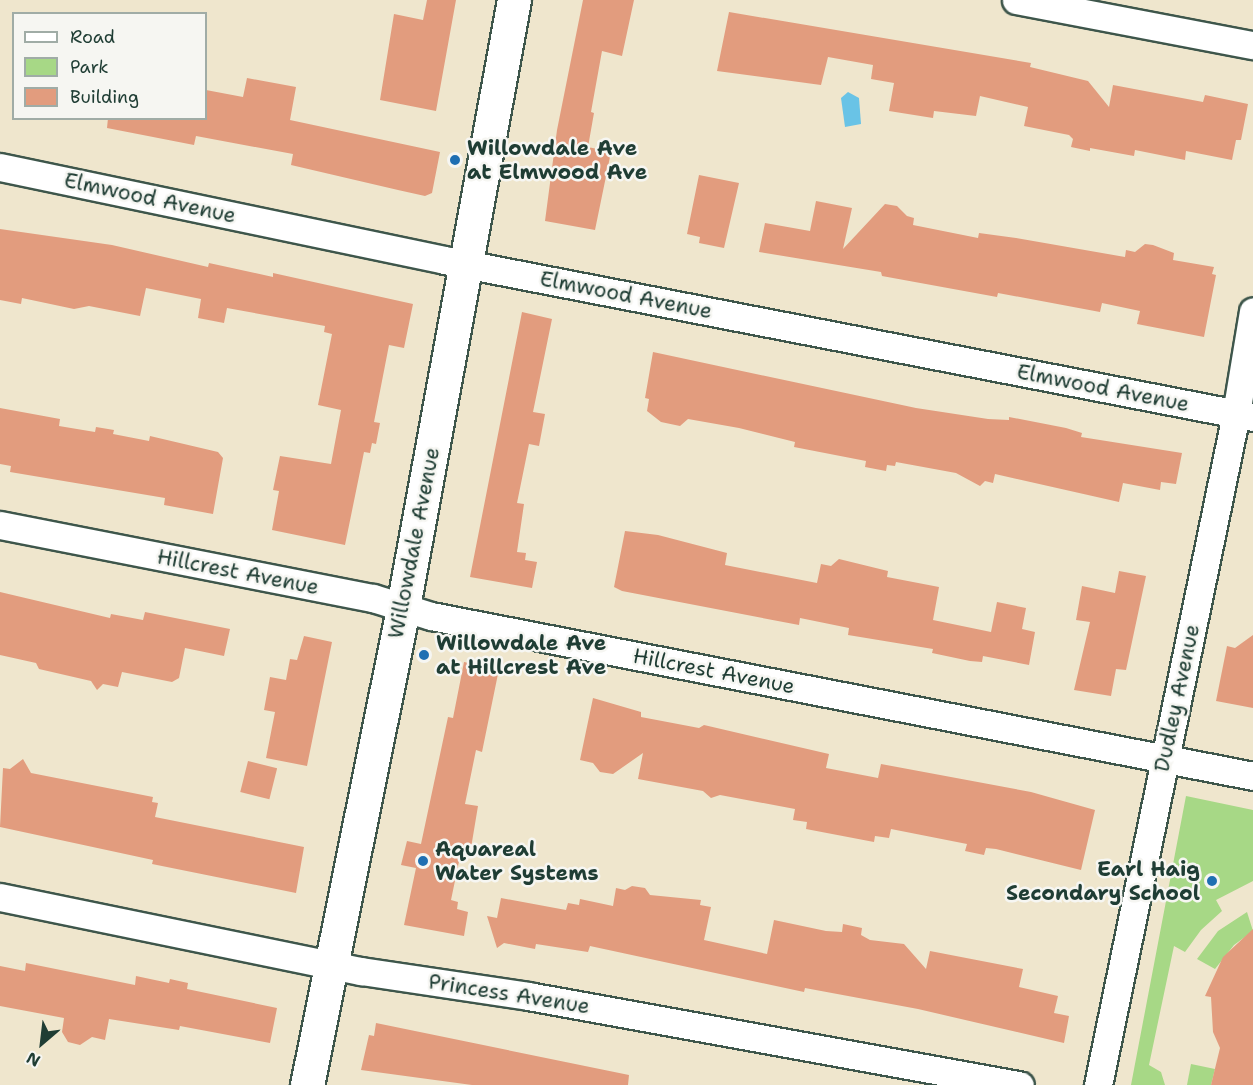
<!DOCTYPE html>
<style>
body{margin:0}
#map{position:relative;width:1253px;height:1085px;overflow:hidden;background:#efe6cd;font-family:"Shantell Sans",sans-serif}
div>[style]{position:absolute}
[style*='--x']{left:calc(var(--x)*1px);top:calc(var(--y)*1px);width:calc(var(--w)*1px);rotate:calc(var(--a)*1deg)}
.green>*{inset:0;background:#a7d886}
.water>*{inset:0;background:#69c3e6}
.building>*{inset:0;background:#e29c7e;transform-origin:0 0}
.roads{filter:drop-shadow(2px 0 #3e564b) drop-shadow(-2px 0 #3e564b) drop-shadow(0 2px #3e564b) drop-shadow(0 -2px #3e564b)}
.minor>*{height:27px;margin:-13.5px;padding:0 13.5px;transform-origin:13.5px;border-radius:13.5px;background:#fff}
.tertiary>*{height:33px;margin:-16.5px;padding:0 16.5px;transform-origin:16.5px;border-radius:16.5px;background:#fff}
.dots>*{width:16px;height:16px;translate:-50% -50%;box-sizing:border-box;border:3px solid #f6f6f2;border-radius:50%}
span{translate:-50% -50%;white-space:nowrap;text-align:center;line-height:1.15;-webkit-text-stroke:5px #f6f6f2;paint-order:stroke}
.poi-label{font-size:21px;color:#1f3d34;font-weight:700}
.left{translate:0 -50%;text-align:left}
.right{translate:-100% -50%;text-align:right}
.street-label{font-size:21px;color:#1f3d34}
.legend{position:absolute;left:12px;top:12px;width:195px;height:108px;box-sizing:border-box;background:#f6f6f2;border:2px solid #a0aca6;margin:0;padding:8px 10px;list-style:none;font-size:18px;color:#1f3d34}
.legend li{display:flex;align-items:center;gap:12px;height:30px}
.legend b{width:30px;border:2px solid #a0aca6}
.north{position:absolute;left:12px;top:1013px;width:60px;height:60px;-webkit-text-stroke:4px #f6f6f2;paint-order:stroke;rotate:208deg;font-size:16px;font-weight:700;line-height:24px;text-align:center;color:#1f3d34}
.north::after{content:'';display:block;margin:auto;width:21px;height:27px;background:#1f3d34;clip-path:polygon(50% 0,100% 100%,50% 72%,0 100%)}
</style>
<div id="map">
<div class="green">
<div style="clip-path:polygon(1186px 796px,1253px 810px,1253px 881px,1216px 900px,1222px 911px,1201px 930px,1185px 952px,1174px 946px,1149px 1065px,1161px 1072px,1165px 1085px,1131px 1085px)"></div>
<div style="clip-path:polygon(1247px 912px,1253px 931px,1234px 945px,1215px 969px,1197px 959px,1218px 931px)"></div>
<div style="clip-path:polygon(1191px 1064px,1215px 1069px,1211px 1085px,1187px 1085px)"></div>
</div>
<div class="water">
<div style="clip-path:polygon(848px 92px,859px 98px,861px 124px,845px 127px,841px 98px)"></div>
</div>
<div class="building">
<div style="clip-path:polygon(427px 0,456px 0,436px 111px,380px 100px,394px 14px,423px 20px)"></div>
<div style="clip-path:polygon(583px 0,634px 0,622px 56px,602px 51px,591px 112px,594px 113px,588px 147px,611px 152px,595px 230px,545px 221px,557px 130px)"></div>
<div style="clip-path:polygon(729px 12px,1031px 63px,1030px 67px,1088px 81px,1109px 107px,1113px 85px,1203px 102px,1205px 95px,1248px 104px,1241px 140px,1236px 140px,1232px 160px,1186px 151px,1185px 160px,1135px 150px,1134px 156px,1090px 148px,1090px 151px,1071px 147px,1073px 139px,1069px 135px,1024px 126px,1028px 107px,980px 96px,976px 116px,934px 111px,933px 118px,889px 111px,894px 83px,871px 79px,873px 65px,828px 57px,821px 85px,717px 71px)"></div>
<div style="clip-path:polygon(247px 78px,296px 87px,290px 120px,440px 152px,432px 193px,425px 196px,398px 190px,291px 165px,293px 154px,196px 136px,194px 145px,107px 128px,108px 118px,206px 118px,206px 90px,243px 97px)"></div>
<div style="clip-path:polygon(699px 175px,739px 183px,724px 248px,699px 243px,700px 237px,687px 234px)"></div>
<div style="clip-path:polygon(816px 201px,852px 208px,843px 249px,885px 204px,897px 206px,907px 216px,914px 218px,913px 225px,978px 238px,979px 233px,1016px 238px,1125px 257px,1126px 250px,1135px 252px,1145px 244px,1153px 245px,1174px 253px,1173px 260px,1214px 267px,1212px 274px,1216px 275px,1204px 337px,1137px 324px,1140px 311px,1102px 303px,1100px 312px,998px 293px,997px 297px,882px 276px,881px 272px,759px 252px,765px 223px,810px 231px)"></div>
<div style="clip-path:polygon(0 229px,112px 245px,208px 267px,209px 263px,273px 277px,273px 273px,413px 304px,404px 348px,389px 345px,374px 422px,380px 423px,376px 444px,372px 443px,370px 453px,364px 452px,345px 545px,272px 530px,279px 491px,273px 490px,280px 456px,331px 464px,341px 410px,318px 405px,332px 334px,324px 332px,325px 326px,227px 308px,224px 323px,198px 318px,201px 299px,146px 288px,140px 316px,89px 306px,74px 309px,22px 298px,21px 304px,0 300px)"></div>
<div style="clip-path:polygon(522px 312px,552px 319px,533px 412px,545px 414px,539px 446px,529px 444px,517px 503px,524px 504px,517px 552px,526px 553px,525px 560px,537px 562px,532px 588px,470px 577px)"></div>
<div style="clip-path:polygon(653px 352px,916px 408px,988px 419px,1009px 420px,1009px 417px,1066px 428px,1082px 433px,1081px 437px,1182px 453px,1176px 484px,1161px 482px,1160px 490px,1123px 483px,1119px 502px,995px 474px,993px 483px,985px 481px,980px 486px,956px 473px,896px 462px,895px 466px,887px 465px,886px 471px,865px 467px,866px 461px,794px 447px,795px 442px,739px 428px,688px 419px,680px 426px,661px 422px,647px 411px,649px 399px,645px 398px)"></div>
<div style="clip-path:polygon(0 408px,60px 419px,59px 426px,95px 432px,96px 427px,114px 430px,113px 434px,149px 441px,150px 436px,218px 452px,223px 458px,213px 514px,164px 505px,165px 498px,10px 472px,11px 466px,0 464px)"></div>
<div style="clip-path:polygon(625px 531px,658px 535px,727px 553px,725px 565px,817px 583px,821px 564px,831px 566px,839px 559px,888px 571px,887px 577px,939px 587px,933px 620px,991px 632px,997px 602px,1026px 608px,1022px 629px,1035px 632px,1029px 665px,983px 656px,982px 662px,970px 661px,932px 653px,933px 649px,848px 635px,849px 628px,800px 618px,799px 625px,622px 591px,614px 587px)"></div>
<div style="clip-path:polygon(1119px 571px,1146px 576px,1126px 670px,1116px 669px,1111px 696px,1074px 690px,1090px 622px,1076px 620px,1082px 586px,1115px 593px)"></div>
<div style="clip-path:polygon(0 592px,110px 618px,111px 614px,143px 620px,145px 612px,230px 629px,224px 656px,185px 648px,179px 678px,172px 682px,122px 672px,118px 687px,103px 684px,97px 690px,91px 681px,39px 669px,36px 663px,0 655px)"></div>
<div style="clip-path:polygon(1253px 635px,1253px 708px,1216px 701px,1227px 646px,1235px 648px)"></div>
<div style="clip-path:polygon(304px 636px,332px 642px,307px 766px,266px 758px,275px 712px,264px 710px,270px 677px,286px 680px,290px 659px,297px 660px)"></div>
<div style="clip-path:polygon(464px 662px,499px 669px,482px 752px,476px 750px,465px 804px,478px 806px,471px 848px,462px 847px,451px 900px,458px 902px,457px 909px,468px 912px,464px 936px,404px 925px,416px 868px,401px 865px,407px 841px,421px 844px,448px 717px,453px 718px)"></div>
<div style="clip-path:polygon(593px 698px,641px 712px,641px 717px,699px 728px,704px 725px,829px 754px,826px 768px,878px 778px,881px 764px,1031px 792px,1095px 810px,1081px 870px,996px 849px,986px 848px,984px 855px,965px 851px,967px 844px,891px 829px,889px 838px,875px 836px,874px 842px,806px 829px,807px 822px,793px 820px,795px 809px,720px 795px,711px 798px,703px 791px,638px 779px,643px 753px,613px 774px,600px 772px,593px 763px,580px 760px)"></div>
<div style="clip-path:polygon(23px 759px,31px 773px,153px 797px,152px 802px,158px 803px,155px 817px,304px 847px,296px 893px,152px 864px,153px 860px,0 827px,3px 768px,10px 769px)"></div>
<div style="left:248px;top:761px;width:30px;height:32px;rotate:14deg"></div>
<div style="clip-path:polygon(632px 886px,645px 888px,650px 895px,701px 900px,700px 905px,711px 907px,704px 940px,767px 954px,774px 920px,826px 931px,842px 932px,843px 924px,862px 928px,861px 935px,870px 940px,904px 944px,926px 969px,930px 951px,1023px 969px,1019px 987px,1058px 996px,1054px 1013px,1069px 1016px,1064px 1043px,918px 1009px,805px 988px,804px 992px,590px 946px,588px 952px,536px 944px,535px 949px,504px 943px,497px 948px,487px 916px,497px 918px,501px 898px,566px 910px,568px 903px,579px 905px,580px 899px,613px 906px,616px 888px,625px 890px)"></div>
<div style="clip-path:polygon(1253px 929px,1253px 1085px,1211px 1085px,1220px 1048px,1213px 1032px,1211px 997px,1205px 996px,1223px 957px)"></div>
<div style="clip-path:polygon(26px 963px,135px 985px,136px 976px,169px 983px,170px 979px,188px 983px,187px 989px,277px 1008px,270px 1043px,180px 1026px,179px 1030px,109px 1019px,105px 1040px,92px 1037px,80px 1045px,68px 1042px,62px 1032px,64px 1018px,0 1006px,0 966px,25px 971px)"></div>
<div style="clip-path:polygon(376px 1023px,629px 1075px,628px 1085px,472px 1085px,361px 1070px,369px 1035px,374px 1036px)"></div>
</div>
<div class="roads">
<div class="minor">
<div style="--x:1016;--y:0;--w:241;--a:10.8"></div>
<div style="--x:0;--y:167;--w:454;--a:11.8"></div>
<div style="--x:444;--y:260;--w:824;--a:10.98"></div>
<div style="--x:0;--y:525;--w:380;--a:11.1"></div>
<div style="--x:373;--y:598;--w:61;--a:17.2"></div>
<div style="--x:431;--y:616;--w:837;--a:11.01"></div>
<div style="--x:0;--y:897;--w:369;--a:11.6"></div>
<div style="--x:361;--y:971;--w:169;--a:8.5"></div>
<div style="--x:528;--y:996;--w:500;--a:10.3"></div>
<div style="--x:1098;--y:1085;--w:685;--a:-78.38"></div>
<div style="--x:1236;--y:414;--w:104;--a:-80.6"></div>
</div>
<div class="tertiary">
<div style="--x:307;--y:1085;--w:488;--a:-78.6"></div>
<div style="--x:403;--y:607;--w:617;--a:-79.64"></div>
</div>
</div>
<div class="dots">
<div style="left:455px;top:160px;background:#1f6fb2"></div>
<div style="left:424px;top:655px;background:#1f6fb2"></div>
<div style="left:423px;top:861px;background:#1f6fb2"></div>
<div style="left:1212px;top:881px;background:#1f6fb2"></div>
</div>
<div class="poi-label">
<span class="left" style="left:467px;top:160px">Willowdale Ave<br>at Elmwood Ave</span>
<span class="left" style="left:436px;top:655px">Willowdale Ave<br>at Hillcrest Ave</span>
<span class="left" style="left:435px;top:861px">Aquareal<br>Water Systems</span>
<span class="right" style="left:1200px;top:881px">Earl Haig<br>Secondary School</span>
</div>
<div class="street-label">
<span style="left:150px;top:198px;rotate:12deg">Elmwood Avenue</span>
<span style="left:626px;top:295px;rotate:11deg">Elmwood Avenue</span>
<span style="left:1103px;top:388px;rotate:11deg">Elmwood Avenue</span>
<span style="left:414px;top:543px;rotate:-79deg">Willowdale Avenue</span>
<span style="left:238px;top:572px;rotate:11deg">Hillcrest Avenue</span>
<span style="left:714px;top:671px;rotate:11deg">Hillcrest Avenue</span>
<span style="left:1177px;top:698px;rotate:-78deg">Dudley Avenue</span>
<span style="left:509px;top:994px;rotate:9deg">Princess Avenue</span>
</div>
<ul class="legend">
<li><b style="height:8px;background:#fff"></b>Road</li>
<li><b style="height:16px;background:#a7d886"></b>Park</li>
<li><b style="height:16px;background:#e29c7e"></b>Building</li>
</ul>
<div class="north">N</div>
</div>
